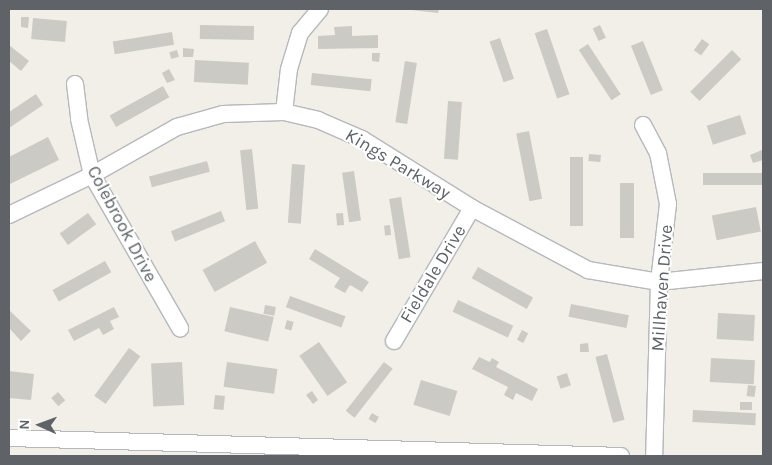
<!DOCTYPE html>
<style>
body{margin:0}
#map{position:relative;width:772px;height:465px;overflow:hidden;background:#f1efe8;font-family:Karla,sans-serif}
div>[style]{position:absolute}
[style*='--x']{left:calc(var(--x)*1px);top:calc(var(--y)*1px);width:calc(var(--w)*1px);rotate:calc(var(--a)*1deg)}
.building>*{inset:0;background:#cccac5;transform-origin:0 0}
.roads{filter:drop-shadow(1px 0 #b5b8bc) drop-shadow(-1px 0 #b5b8bc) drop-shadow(0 1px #b5b8bc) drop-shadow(0 -1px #b5b8bc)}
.street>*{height:16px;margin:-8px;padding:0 8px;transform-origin:8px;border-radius:8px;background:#fff}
span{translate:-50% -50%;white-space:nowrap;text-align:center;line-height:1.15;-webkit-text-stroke:4px #fff;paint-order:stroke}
.street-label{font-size:18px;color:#5f6368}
.frame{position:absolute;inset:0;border:10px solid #5f6368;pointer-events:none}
.north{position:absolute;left:15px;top:400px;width:50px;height:50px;-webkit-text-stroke:4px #fff;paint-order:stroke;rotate:272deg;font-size:14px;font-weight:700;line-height:20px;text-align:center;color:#5f6368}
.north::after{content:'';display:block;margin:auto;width:18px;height:22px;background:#5f6368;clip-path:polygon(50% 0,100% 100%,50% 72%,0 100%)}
</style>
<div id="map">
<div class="building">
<div style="clip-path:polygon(403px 9px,439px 9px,438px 13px)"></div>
<div style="clip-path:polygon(21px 17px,29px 17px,28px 28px,21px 27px)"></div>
<div style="left:33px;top:18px;width:34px;height:21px;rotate:5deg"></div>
<div style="left:200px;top:25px;width:54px;height:14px;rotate:1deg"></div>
<div style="left:600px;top:25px;width:14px;height:8px;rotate:65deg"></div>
<div style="clip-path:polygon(352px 26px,352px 36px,378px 35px,378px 48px,318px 49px,318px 36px,335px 35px,334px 27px)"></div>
<div style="left:547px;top:29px;width:69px;height:13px;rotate:71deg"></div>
<div style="left:172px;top:32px;width:13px;height:60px;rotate:81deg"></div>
<div style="left:500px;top:38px;width:43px;height:11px;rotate:71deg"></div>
<div style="left:702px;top:39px;width:9px;height:14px;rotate:36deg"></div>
<div style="left:643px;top:41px;width:53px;height:13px;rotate:68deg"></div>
<div style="left:588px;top:44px;width:60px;height:11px;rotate:57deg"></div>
<div style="clip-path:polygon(9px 45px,29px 61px,21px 71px,9px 61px)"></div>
<div style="clip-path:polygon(183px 48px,194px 49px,193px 57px,183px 57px)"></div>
<div style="left:177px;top:50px;width:7px;height:8px;rotate:74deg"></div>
<div style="left:732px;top:50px;width:13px;height:59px;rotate:45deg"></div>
<div style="clip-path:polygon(372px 53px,380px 53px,379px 62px,372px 61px)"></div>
<div style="left:195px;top:60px;width:54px;height:22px;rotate:3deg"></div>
<div style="left:405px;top:61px;width:12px;height:62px;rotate:9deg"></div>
<div style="clip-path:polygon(169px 69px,175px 80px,167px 83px,162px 73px)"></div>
<div style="left:312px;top:73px;width:60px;height:12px;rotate:6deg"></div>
<div style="left:163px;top:86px;width:13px;height:61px;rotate:61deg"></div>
<div style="clip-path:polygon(36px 94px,43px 105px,9px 128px,9px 112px)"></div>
<div style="left:448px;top:101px;width:14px;height:58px;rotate:4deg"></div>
<div style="left:740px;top:115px;width:20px;height:35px;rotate:72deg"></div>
<div style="left:529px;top:131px;width:69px;height:13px;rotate:79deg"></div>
<div style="clip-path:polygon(48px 137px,59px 160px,10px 184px,9px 157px)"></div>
<div style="left:252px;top:149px;width:60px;height:12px;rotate:84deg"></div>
<div style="clip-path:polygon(762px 150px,763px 160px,753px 163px,750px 155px)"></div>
<div style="left:589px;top:154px;width:12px;height:7px;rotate:5deg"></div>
<div style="left:570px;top:157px;width:13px;height:69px"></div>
<div style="left:207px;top:161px;width:11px;height:60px;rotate:75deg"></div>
<div style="left:292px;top:164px;width:13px;height:59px;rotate:4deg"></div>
<div style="left:354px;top:171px;width:50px;height:12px;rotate:82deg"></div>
<div style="left:763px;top:173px;width:12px;height:60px;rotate:90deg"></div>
<div style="left:620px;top:183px;width:14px;height:55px"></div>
<div style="left:401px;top:197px;width:61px;height:12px;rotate:81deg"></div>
<div style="left:756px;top:207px;width:25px;height:45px;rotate:79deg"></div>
<div style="left:221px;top:211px;width:11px;height:54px;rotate:68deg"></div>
<div style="left:88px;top:213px;width:14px;height:35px;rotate:54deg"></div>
<div style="left:343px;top:213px;width:12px;height:7px;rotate:85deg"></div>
<div style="left:390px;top:225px;width:10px;height:6px;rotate:84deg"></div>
<div style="left:255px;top:241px;width:25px;height:60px;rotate:61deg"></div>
<div style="clip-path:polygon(315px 249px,369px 282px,362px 292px,350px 285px,345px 293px,334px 287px,340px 278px,309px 259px)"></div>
<div style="left:105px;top:261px;width:13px;height:60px;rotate:61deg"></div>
<div style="left:478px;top:267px;width:63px;height:13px;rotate:29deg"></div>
<div style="left:290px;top:296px;width:59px;height:12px;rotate:20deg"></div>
<div style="left:458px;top:300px;width:61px;height:13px;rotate:25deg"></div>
<div style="left:571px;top:304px;width:59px;height:13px;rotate:11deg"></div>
<div style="left:265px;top:305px;width:11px;height:9px;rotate:10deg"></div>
<div style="clip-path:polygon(114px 307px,119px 317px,110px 321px,114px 329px,103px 335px,99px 328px,74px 341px,68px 330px)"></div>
<div style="left:230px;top:307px;width:45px;height:25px;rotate:13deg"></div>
<div style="clip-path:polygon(9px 310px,31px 331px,21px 341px,9px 328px)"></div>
<div style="left:718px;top:313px;width:37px;height:26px;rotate:3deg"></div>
<div style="left:287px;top:320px;width:7px;height:9px;rotate:16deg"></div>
<div style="left:522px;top:330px;width:7px;height:11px;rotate:27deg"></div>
<div style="left:319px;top:342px;width:49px;height:24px;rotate:55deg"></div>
<div style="clip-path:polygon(588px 343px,589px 352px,580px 352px,580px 344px)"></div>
<div style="left:129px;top:348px;width:14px;height:59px;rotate:36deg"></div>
<div style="left:607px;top:354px;width:68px;height:12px;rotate:75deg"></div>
<div style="clip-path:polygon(479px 357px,490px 362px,492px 358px,499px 362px,496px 367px,538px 389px,532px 401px,516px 393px,513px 400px,504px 395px,508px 387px,472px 369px)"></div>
<div style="left:711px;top:358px;width:44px;height:24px;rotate:3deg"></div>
<div style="left:182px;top:362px;width:43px;height:31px;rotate:87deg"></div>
<div style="left:227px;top:362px;width:51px;height:25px;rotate:8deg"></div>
<div style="left:384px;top:362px;width:11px;height:62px;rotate:38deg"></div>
<div style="clip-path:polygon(9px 371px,34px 374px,31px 400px,9px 398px)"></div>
<div style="left:567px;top:373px;width:13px;height:11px;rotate:72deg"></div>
<div style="left:421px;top:380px;width:38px;height:26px;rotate:17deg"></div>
<div style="left:748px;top:385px;width:8px;height:11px;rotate:7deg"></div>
<div style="clip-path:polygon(312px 391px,318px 400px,313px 404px,306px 395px)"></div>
<div style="left:58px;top:392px;width:11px;height:9px;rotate:49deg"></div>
<div style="left:215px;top:395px;width:10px;height:14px;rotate:6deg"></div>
<div style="left:740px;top:402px;width:12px;height:8px"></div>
<div style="left:693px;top:410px;width:63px;height:12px;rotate:3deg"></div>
<div style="left:372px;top:413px;width:8px;height:7px;rotate:30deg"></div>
</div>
<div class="roads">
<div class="street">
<div style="--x:75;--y:84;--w:35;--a:83"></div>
<div style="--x:79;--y:119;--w:57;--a:76.9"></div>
<div style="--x:92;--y:175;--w:177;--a:60.1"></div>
<div style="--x:284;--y:112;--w:43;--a:-83.4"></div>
<div style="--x:289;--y:69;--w:38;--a:-73"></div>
<div style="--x:300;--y:33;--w:31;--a:-50"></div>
<div style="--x:643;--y:125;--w:32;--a:62"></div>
<div style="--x:658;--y:153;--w:52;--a:78.9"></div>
<div style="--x:668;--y:204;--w:79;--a:96.6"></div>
<div style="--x:659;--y:282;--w:174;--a:91.6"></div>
<div style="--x:9;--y:215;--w:92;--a:-25.7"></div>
<div style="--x:92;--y:175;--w:98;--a:-29.5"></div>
<div style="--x:177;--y:127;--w:48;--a:-15.8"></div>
<div style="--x:223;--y:114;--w:61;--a:-1.9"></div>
<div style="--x:284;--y:112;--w:35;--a:13"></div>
<div style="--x:318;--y:120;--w:48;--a:23.4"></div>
<div style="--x:362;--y:139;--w:130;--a:32.1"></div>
<div style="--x:472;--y:208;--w:132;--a:28.1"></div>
<div style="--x:588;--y:270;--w:72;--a:9.6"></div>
<div style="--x:659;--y:282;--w:105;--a:-6"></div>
<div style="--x:394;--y:341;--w:154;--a:-59.6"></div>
<div style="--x:9;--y:438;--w:612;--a:1.68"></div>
</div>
</div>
<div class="street-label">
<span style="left:398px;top:164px;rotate:31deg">Kings Parkway</span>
<span style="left:122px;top:224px;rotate:62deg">Colebrook Drive</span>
<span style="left:433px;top:274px;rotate:-59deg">Fieldale Drive</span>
<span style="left:662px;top:288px;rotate:-86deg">Millhaven Drive</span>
</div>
<div class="frame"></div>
<div class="north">N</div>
</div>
